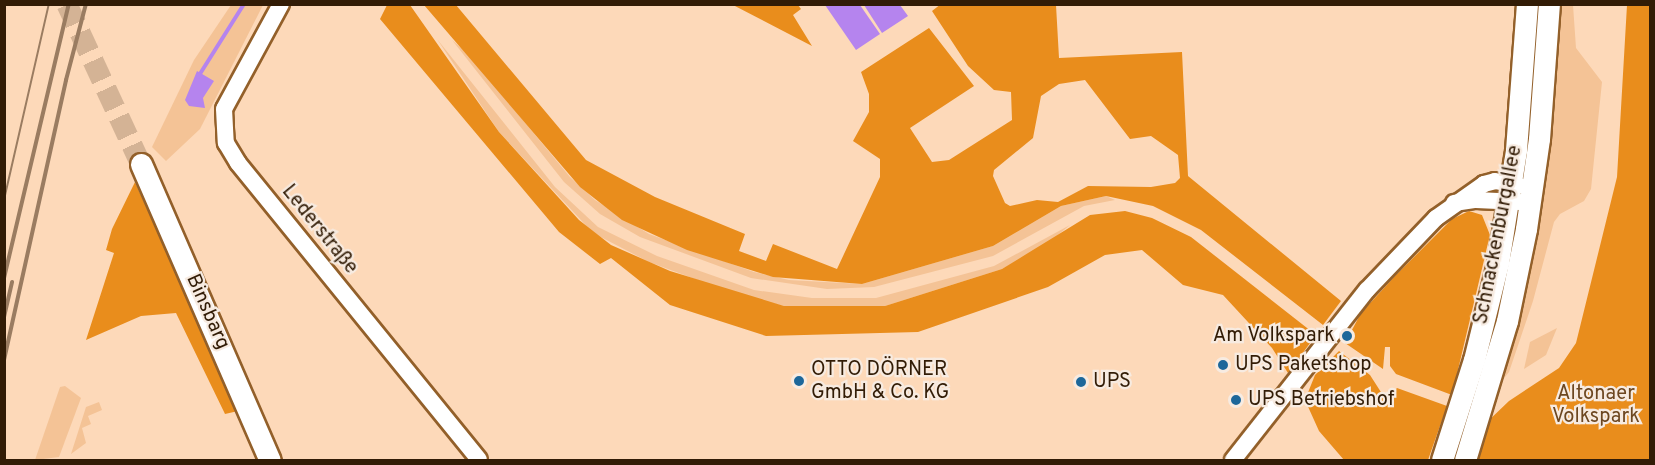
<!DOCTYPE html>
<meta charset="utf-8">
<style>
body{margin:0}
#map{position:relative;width:1655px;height:465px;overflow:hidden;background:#fdd9b9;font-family:Overpass,sans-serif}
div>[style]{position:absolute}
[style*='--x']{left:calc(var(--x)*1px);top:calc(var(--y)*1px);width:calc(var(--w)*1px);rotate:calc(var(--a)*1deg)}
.green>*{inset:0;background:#f4c396}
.forest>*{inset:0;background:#e98d1c}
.water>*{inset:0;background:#b584ee}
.stream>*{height:4px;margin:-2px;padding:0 2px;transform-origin:2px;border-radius:2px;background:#b584ee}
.major-tunnel>*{height:21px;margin-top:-10.5px;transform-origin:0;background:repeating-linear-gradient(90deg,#d4b395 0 21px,transparent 0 31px)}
.roads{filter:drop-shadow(2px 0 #93602a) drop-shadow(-2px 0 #93602a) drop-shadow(0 2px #93602a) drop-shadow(0 -2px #93602a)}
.minor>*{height:16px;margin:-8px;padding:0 8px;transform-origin:8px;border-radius:8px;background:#fff}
.major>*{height:21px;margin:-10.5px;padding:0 10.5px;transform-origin:10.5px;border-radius:10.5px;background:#fff}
.tram>*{height:1.5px;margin:-0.75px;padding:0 0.75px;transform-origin:0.75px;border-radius:0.75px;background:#9a7c61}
.rail>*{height:4px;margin:-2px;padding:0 2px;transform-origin:2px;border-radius:2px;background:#9a7c61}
.dots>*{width:16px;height:16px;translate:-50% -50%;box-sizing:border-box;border:3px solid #f7ebe1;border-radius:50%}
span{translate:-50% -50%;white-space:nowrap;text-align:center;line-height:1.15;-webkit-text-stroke:4.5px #f7ebe1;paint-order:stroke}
.street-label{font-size:20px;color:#321c06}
.poi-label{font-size:20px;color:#321c06}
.right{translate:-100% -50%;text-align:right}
.left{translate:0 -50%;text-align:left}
.park-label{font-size:20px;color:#6d4720}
.frame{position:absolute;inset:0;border:6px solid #321c06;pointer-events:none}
</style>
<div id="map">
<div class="green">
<div style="clip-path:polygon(231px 5px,263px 5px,200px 129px,166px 161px,152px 147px,194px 60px)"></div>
<div style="clip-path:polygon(1557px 5px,1573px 5px,1576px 48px,1602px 82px,1591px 189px,1584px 201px,1560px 214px,1554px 222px,1533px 301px,1509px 372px,1501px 382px)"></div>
<div style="clip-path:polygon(437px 39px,555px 187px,598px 227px,657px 256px,754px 290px,812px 298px,876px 298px,994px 266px,1070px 225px,1042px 248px,1002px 269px,885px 306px,784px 306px,733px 293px,649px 262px,593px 233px,499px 132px)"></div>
<div style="clip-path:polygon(452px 40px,468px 54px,570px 177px,595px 200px,649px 234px,754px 272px,789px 280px,862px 284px,993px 246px,1061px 206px,1106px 196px,1115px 200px,1084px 206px,993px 256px,874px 287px,827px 289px,751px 278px,640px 237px,600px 214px,564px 182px)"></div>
<div style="clip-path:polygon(1557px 328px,1546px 355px,1524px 369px,1530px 342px)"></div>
<div style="clip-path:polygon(65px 386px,81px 398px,59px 457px,35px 460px,60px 387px)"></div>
<div style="clip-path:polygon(99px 402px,102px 410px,88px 416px,91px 424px,82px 428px,86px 443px,71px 454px,86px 407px)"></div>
</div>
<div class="forest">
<div style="clip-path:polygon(evenodd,941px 4px,1056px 5px,1059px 58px,1182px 52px,1188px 176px,1341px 301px,1323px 325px,1201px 230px,1153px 206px,1106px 196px,1061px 206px,993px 246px,862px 284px,773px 277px,687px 250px,622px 220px,580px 187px,424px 5px,456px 5px,586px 160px,655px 197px,745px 234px,739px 251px,766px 261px,773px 244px,837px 269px,880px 177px,880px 159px,853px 141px,869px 112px,869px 94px,861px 72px,929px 28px,974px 86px,910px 128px,932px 162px,949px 160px,1012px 120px,1011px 92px,994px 90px,968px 66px,932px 11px,941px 4px,1085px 80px,1130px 139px,1151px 136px,1178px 155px,1180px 178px,1175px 183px,1151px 187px,1088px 186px,1058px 202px,1037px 200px,1010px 206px,1005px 203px,993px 176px,994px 170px,1033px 138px,1041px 96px,1059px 84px,1085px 80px)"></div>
<div style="clip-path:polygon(387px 5px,410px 5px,499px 132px,579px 220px,611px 245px,670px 271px,784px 306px,885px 306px,1002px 269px,1090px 215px,1125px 211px,1152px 218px,1191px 237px,1316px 335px,1288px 373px,1272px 348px,1223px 295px,1183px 285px,1142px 250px,1105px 255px,1048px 287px,918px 332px,766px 336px,670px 305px,611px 258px,600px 264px,559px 232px,380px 19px)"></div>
<div style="clip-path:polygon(733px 5px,798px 5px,801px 9px,793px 15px,812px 46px)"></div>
<div style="clip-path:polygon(1627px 5px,1650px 5px,1650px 460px,1472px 460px,1485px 424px,1509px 401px,1559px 368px,1576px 343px,1617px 177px)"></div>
<div style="clip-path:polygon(135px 182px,238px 411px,225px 414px,176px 313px,141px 316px,86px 340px,114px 253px,106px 250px,112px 229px)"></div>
<div style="clip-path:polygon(1469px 211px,1482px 215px,1490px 235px,1452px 395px,1396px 374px,1390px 366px,1390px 347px,1385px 347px,1383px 369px,1345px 343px,1361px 313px,1396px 275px,1452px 219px)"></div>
<div style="clip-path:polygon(1339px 351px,1370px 375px,1386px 400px,1397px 388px,1447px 406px,1428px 460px,1344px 460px,1319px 431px,1305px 400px,1315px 375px)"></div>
</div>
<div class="water">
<div style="clip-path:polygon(825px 5px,860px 5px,880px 34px,856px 50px)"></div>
<div style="clip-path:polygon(864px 5px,900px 5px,908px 16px,882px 33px)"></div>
<div style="clip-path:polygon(197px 71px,214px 81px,203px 98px,205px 108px,189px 106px,185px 100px)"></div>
</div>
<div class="stream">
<div style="--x:198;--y:77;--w:86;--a:-57.8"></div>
</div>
<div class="major-tunnel">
<div style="--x:67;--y:4;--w:176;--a:65.2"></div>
</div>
<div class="roads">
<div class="minor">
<div style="--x:281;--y:4;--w:119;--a:118.5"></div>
<div style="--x:224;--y:109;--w:34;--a:87"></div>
<div style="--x:226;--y:143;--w:23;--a:59"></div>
<div style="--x:238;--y:163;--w:382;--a:50.9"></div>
<div style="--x:1454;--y:203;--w:22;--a:-8"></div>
<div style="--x:1476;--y:200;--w:44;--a:2.6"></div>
<div style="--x:1233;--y:460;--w:216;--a:-51.8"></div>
<div style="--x:1367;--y:290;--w:100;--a:-46.2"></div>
<div style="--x:1436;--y:218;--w:59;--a:-35.3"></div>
<div style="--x:1484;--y:184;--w:11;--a:-15"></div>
<div style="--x:1495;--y:181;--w:25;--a:11"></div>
</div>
<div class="major">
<div style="--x:141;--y:164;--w:323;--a:66.5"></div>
<div style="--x:1442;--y:460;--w:105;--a:-72.3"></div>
<div style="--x:1474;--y:360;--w:100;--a:-76.1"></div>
<div style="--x:1498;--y:263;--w:114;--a:-80.9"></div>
<div style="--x:1516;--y:150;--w:146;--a:-85.7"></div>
<div style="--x:1465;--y:460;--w:145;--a:-73.2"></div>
<div style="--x:1507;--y:321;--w:94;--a:-78.3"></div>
<div style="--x:1526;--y:229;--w:91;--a:-81.8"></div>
<div style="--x:1539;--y:139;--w:135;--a:-85.8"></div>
</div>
</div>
<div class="tram">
<div style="--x:4;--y:200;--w:201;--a:-77.1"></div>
</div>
<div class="rail">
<div style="--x:4;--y:278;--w:282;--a:-76.7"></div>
<div style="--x:4;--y:317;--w:36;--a:-77"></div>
<div style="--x:4;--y:360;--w:287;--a:-77.5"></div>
<div style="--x:66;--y:80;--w:79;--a:-75.3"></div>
</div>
<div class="dots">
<div style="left:1347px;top:336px;background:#1c679a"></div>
<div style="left:1223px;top:365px;background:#1c679a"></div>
<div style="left:799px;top:381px;background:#1c679a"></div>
<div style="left:1081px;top:382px;background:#1c679a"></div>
<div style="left:1236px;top:400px;background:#1c679a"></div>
</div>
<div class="street-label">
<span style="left:319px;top:230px;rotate:51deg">Lederstraße</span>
<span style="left:1499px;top:235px;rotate:-79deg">Schnackenburgallee</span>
<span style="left:207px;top:312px;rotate:66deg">Binsbarg</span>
</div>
<div class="poi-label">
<span class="right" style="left:1335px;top:336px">Am Volkspark</span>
<span class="left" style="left:1235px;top:365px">UPS Paketshop</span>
<span class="left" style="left:811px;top:382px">OTTO DÖRNER<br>GmbH &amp; Co. KG</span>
<span class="left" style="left:1093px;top:382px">UPS</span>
<span class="left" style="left:1248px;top:400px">UPS Betriebshof</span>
</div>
<div class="park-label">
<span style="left:1596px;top:406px">Altonaer<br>Volkspark</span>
</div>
<div class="frame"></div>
</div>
